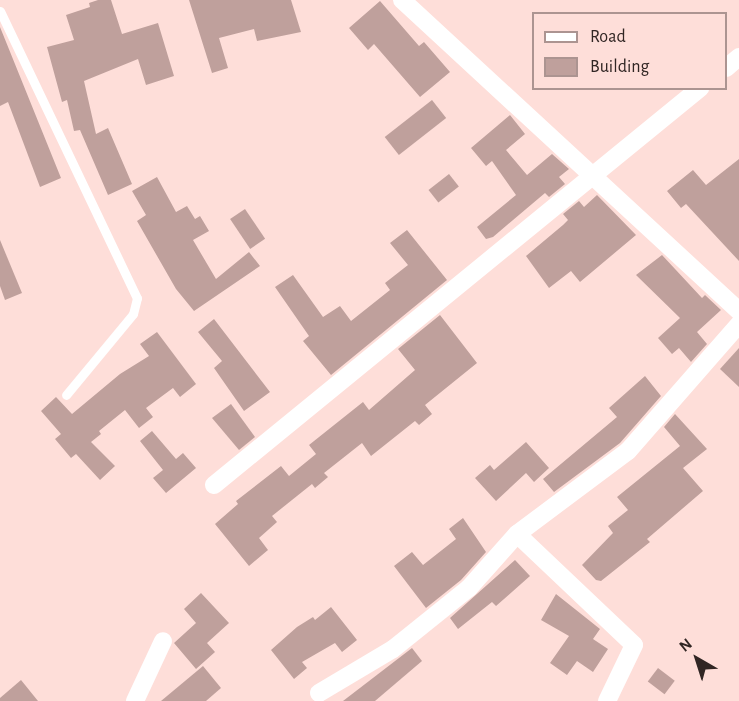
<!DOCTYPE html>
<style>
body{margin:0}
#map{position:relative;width:739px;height:701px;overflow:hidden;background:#feded9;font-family:"Alegreya Sans",sans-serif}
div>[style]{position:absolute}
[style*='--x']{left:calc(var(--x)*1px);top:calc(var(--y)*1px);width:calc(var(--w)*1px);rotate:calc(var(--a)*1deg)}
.building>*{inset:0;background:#bfa09c;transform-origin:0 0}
.lane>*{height:9px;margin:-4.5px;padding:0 4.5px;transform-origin:4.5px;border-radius:4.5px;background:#fff}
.street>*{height:18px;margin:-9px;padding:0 9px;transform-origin:9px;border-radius:9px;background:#fff}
span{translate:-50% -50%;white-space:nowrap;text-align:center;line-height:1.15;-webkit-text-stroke:6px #feded9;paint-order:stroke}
.legend{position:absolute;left:532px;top:12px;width:195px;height:78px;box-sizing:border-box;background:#feded9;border:2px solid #ac9491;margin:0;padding:8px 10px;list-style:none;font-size:18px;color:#312624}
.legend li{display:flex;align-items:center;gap:12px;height:30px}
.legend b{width:30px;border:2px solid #ac9491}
.north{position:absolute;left:667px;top:629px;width:60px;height:60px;-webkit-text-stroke:4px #feded9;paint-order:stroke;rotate:321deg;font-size:16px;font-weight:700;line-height:24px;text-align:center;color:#312624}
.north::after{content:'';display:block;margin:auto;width:21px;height:27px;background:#312624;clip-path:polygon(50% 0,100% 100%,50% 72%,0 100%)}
</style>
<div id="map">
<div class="building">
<div style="clip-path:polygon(98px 0,111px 0,122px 34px,158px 23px,174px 76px,146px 85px,138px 59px,84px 81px,96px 134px,108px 128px,132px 184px,108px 195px,80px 130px,74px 131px,67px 100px,62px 102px,47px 47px,74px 40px,66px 15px,90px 7px,89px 3px)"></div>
<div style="clip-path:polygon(189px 0,291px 0,301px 32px,257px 41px,254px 29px,219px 38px,228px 68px,212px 73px)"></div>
<div style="clip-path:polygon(380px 1px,419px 46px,424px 42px,450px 72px,420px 97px,374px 44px,368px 50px,349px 28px)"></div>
<div style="clip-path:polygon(0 27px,61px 178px,40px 187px,8px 102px,0 106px)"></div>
<div style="left:432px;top:100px;width:23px;height:60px;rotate:52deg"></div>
<div style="clip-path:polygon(510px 115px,525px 134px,506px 150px,527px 175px,552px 154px,569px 169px,559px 177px,565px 184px,549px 197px,545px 193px,493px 237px,486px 239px,477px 227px,516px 195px,492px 161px,486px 166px,471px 148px)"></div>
<div style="clip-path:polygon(739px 159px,739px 261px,686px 204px,681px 208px,667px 191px,693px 170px,706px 185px)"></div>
<div style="left:449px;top:174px;width:16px;height:26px;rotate:52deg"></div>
<div style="clip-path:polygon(157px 177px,176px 212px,187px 206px,195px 219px,200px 216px,209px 231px,193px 240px,216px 279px,249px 252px,260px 266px,194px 311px,176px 289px,137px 221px,146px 215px,132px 191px)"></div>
<div style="clip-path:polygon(597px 195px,636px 235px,580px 282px,571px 271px,549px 288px,526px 256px,563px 225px,568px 220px,563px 214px,579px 201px,584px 207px)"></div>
<div style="left:245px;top:209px;width:36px;height:18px;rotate:56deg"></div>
<div style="clip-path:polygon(407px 230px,447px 280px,331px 375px,303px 341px,309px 336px,275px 287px,293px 275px,323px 317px,340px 306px,351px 321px,390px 290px,385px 283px,408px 265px,390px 243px)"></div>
<div style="clip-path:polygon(0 240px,22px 293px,5px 300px,0 286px)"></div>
<div style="clip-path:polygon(662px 255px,702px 298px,705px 295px,721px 310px,697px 332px,707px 344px,691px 362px,679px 348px,672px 354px,658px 338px,680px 318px,636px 275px)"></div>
<div style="clip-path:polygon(440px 315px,477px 363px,425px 405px,432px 414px,419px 425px,415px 421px,371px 456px,362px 443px,324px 473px,328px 477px,315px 488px,312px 484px,272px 516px,277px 522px,259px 538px,268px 550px,249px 566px,215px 524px,238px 504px,236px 501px,281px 466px,289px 476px,316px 454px,309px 445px,363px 402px,369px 410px,415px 370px,398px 349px)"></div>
<div style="clip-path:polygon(214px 319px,270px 392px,244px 411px,214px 368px,222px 361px,198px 332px)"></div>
<div style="clip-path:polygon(157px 332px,196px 384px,180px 397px,173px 388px,146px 408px,153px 417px,139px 428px,125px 410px,99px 431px,101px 434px,91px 442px,115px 466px,100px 480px,76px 454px,71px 458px,55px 439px,61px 434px,41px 411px,56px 397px,72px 414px,120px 374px,149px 356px,140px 344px)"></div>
<div style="clip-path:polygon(739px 348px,739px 387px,720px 369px)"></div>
<div style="clip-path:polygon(645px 376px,661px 396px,620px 443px,554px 492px,543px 479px,617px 417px,609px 408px)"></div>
<div style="clip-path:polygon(231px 404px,255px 437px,239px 450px,212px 418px)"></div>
<div style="clip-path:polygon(675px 414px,707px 449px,683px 468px,703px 491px,647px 539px,650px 542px,601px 581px,596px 580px,582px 565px,613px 533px,608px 526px,628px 510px,617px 497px,680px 446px,664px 427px)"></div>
<div style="clip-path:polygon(152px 431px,176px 459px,183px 453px,196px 468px,166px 493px,153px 478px,163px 470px,140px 441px)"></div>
<div style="clip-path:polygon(526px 442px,549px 468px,534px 482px,526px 473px,496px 501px,475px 478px,490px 465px,494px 470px)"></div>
<div style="clip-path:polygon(463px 518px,486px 552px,461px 580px,426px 608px,394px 566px,412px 552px,423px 565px,456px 539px,449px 529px)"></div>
<div style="clip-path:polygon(515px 560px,530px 576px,496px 606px,492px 602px,458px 629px,450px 618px)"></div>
<div style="clip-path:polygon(201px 593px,229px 623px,207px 643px,215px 652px,196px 669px,174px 643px,196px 623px,184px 609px)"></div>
<div style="clip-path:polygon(556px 594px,600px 629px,593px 639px,608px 649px,593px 672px,577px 661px,567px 675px,550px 663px,569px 636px,541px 620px)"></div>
<div style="clip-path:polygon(331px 607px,357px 640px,342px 652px,335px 643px,302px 662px,307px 668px,294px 679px,271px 650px,297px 627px,313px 617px,315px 620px)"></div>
<div style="clip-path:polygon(412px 648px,422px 661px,375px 701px,343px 701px)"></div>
<div style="clip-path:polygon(203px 666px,221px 688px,206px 701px,161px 701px)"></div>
<div style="left:658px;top:668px;width:21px;height:17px;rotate:37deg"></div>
<div style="clip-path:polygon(21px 680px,38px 701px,0 701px,0 698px)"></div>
</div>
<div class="lane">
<div style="--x:0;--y:11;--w:318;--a:64.5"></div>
<div style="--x:137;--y:298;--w:16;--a:104"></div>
<div style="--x:133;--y:314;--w:105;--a:129.6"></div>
</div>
<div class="street">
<div style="--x:402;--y:0;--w:459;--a:42.7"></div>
<div style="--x:726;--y:68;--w:17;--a:-40"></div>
<div style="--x:214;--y:485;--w:628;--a:-39.24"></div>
<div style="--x:517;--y:534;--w:161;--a:43.5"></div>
<div style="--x:634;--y:645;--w:62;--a:115.7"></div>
<div style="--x:319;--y:693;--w:86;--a:-30.7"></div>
<div style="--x:393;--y:649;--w:97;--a:-38.8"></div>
<div style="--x:469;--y:588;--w:72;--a:-48.4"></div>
<div style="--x:517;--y:534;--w:139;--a:-36.8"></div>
<div style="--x:628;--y:451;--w:169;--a:-48.8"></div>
<div style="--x:135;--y:701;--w:66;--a:-65"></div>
</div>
<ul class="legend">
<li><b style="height:8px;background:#fff"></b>Road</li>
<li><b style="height:16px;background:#bfa09c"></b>Building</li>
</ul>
<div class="north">N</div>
</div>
